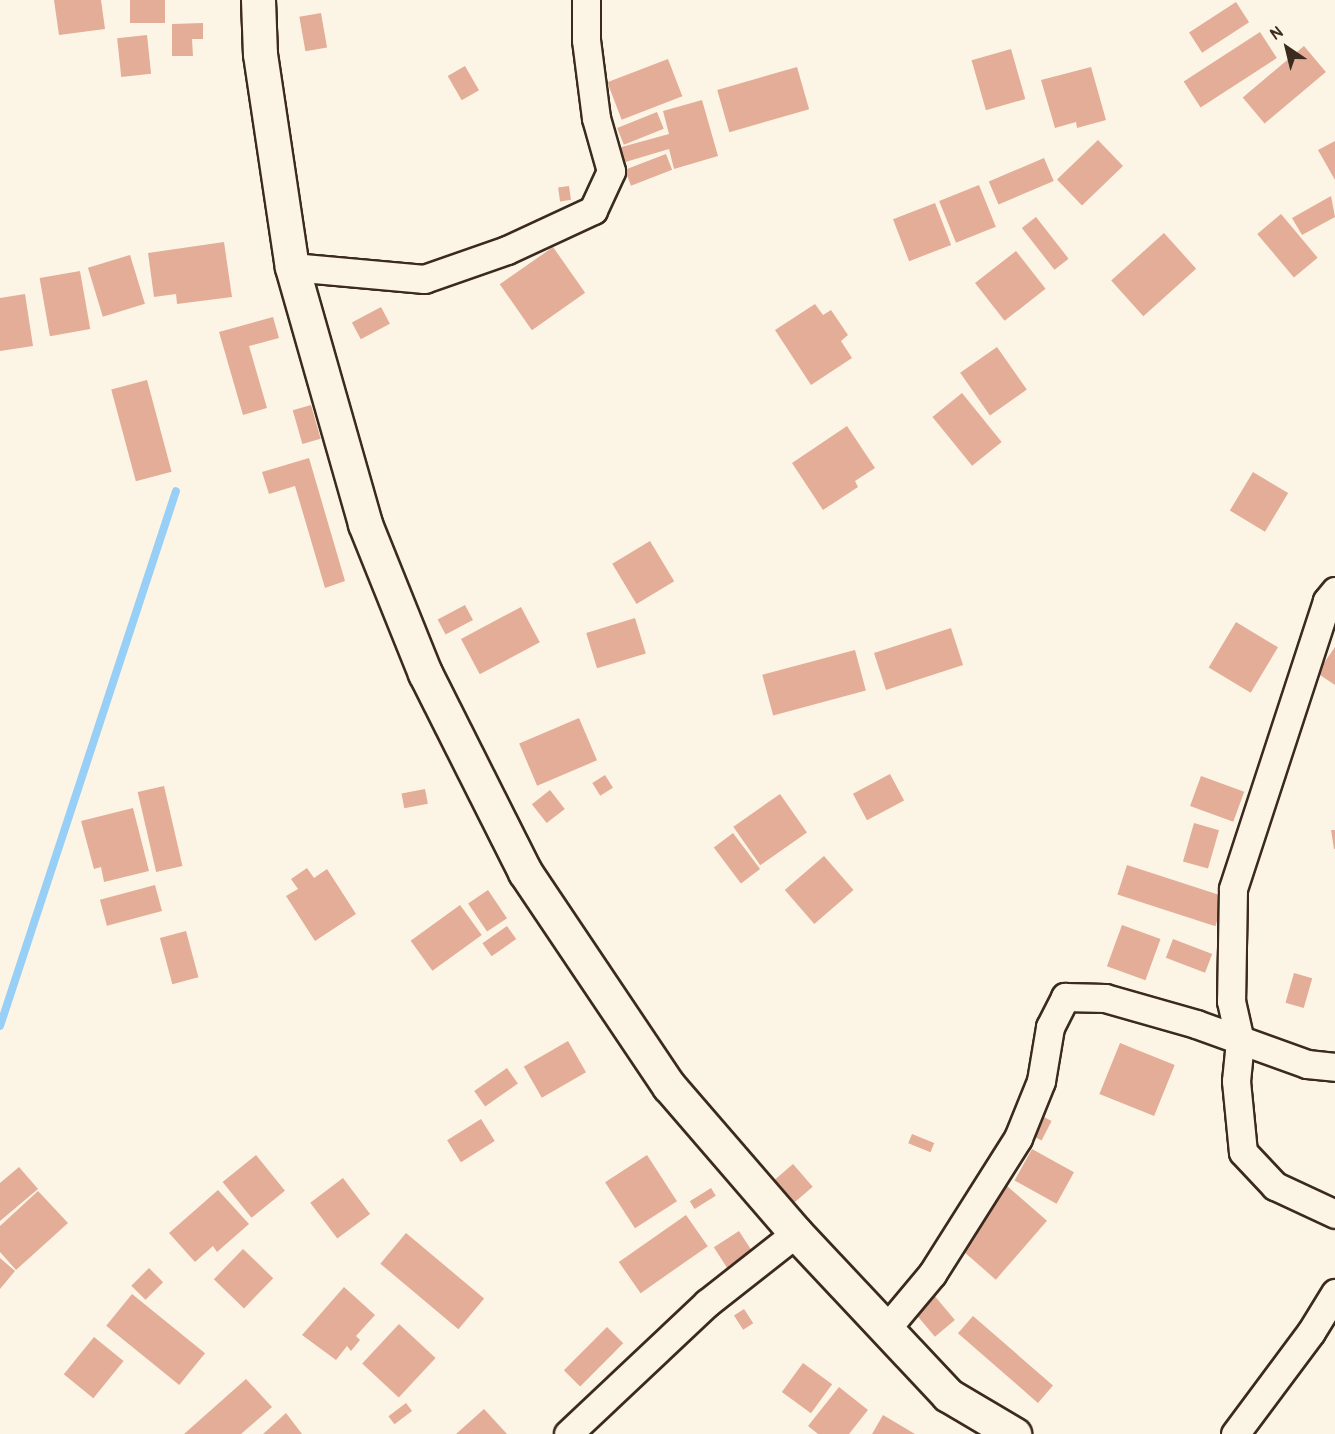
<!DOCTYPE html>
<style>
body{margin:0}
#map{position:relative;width:1335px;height:1434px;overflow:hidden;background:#fcf5e5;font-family:Pangolin,sans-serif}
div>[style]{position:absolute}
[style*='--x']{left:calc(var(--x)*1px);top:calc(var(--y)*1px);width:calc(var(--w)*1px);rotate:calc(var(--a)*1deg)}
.stream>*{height:8px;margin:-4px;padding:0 4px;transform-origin:4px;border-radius:4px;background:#98cff7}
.building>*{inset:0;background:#e3ad98;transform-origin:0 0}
.roads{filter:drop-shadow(2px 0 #3b2a1e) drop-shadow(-2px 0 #3b2a1e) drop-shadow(0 2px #3b2a1e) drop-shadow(0 -2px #3b2a1e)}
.street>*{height:27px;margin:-13.5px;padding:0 13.5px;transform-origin:13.5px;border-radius:13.5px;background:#fcf5e5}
.secondary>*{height:33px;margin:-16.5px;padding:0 16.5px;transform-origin:16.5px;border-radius:16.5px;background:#fcf5e5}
span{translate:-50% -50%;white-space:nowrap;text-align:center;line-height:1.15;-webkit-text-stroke:4.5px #fcf5e5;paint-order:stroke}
.north{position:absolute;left:1257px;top:18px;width:60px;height:60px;-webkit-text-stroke:4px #fcf5e5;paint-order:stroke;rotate:325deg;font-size:16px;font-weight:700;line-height:24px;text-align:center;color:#3b2a1e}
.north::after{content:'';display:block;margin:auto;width:21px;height:27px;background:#3b2a1e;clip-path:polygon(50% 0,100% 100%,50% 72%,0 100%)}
</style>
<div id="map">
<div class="stream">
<div style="--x:0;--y:1026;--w:563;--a:-71.79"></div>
</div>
<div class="building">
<div style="clip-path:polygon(54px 0,101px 0,105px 29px,59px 35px)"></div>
<div style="left:130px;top:0;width:35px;height:23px"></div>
<div style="left:1236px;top:2px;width:24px;height:56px;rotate:57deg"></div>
<div style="left:321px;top:13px;width:35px;height:22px;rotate:80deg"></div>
<div style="clip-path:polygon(203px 23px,203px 39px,192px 39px,193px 56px,172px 56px,172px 24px)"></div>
<div style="left:1260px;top:32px;width:31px;height:91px;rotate:57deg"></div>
<div style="left:147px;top:35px;width:39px;height:30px;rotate:84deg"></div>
<div style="left:1304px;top:46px;width:34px;height:80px;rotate:50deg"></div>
<div style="left:1011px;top:49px;width:52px;height:41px;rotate:74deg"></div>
<div style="left:668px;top:59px;width:40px;height:65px;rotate:69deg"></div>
<div style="left:465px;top:66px;width:28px;height:20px;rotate:60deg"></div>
<div style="left:797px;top:67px;width:44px;height:83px;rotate:74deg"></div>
<div style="clip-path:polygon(1091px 67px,1106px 120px,1077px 128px,1076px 122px,1055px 128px,1041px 80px)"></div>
<div style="clip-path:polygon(702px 100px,718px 156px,674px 169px,669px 149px,622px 163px,618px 148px,669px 134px,663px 111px)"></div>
<div style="left:657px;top:112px;width:18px;height:43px;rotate:68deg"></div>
<div style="left:1098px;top:140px;width:36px;height:57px;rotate:46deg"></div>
<div style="clip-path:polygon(1335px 141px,1335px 180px,1318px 150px)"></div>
<div style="left:666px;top:154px;width:17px;height:44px;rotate:69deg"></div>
<div style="left:1044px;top:158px;width:25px;height:60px;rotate:67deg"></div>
<div style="left:979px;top:185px;width:45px;height:43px;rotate:68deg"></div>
<div style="left:569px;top:186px;width:14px;height:11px;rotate:82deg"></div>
<div style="clip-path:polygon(1331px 196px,1335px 217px,1302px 235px,1292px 218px)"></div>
<div style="left:935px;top:203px;width:45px;height:45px;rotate:69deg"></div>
<div style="left:1281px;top:214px;width:57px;height:31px;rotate:50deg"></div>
<div style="left:1036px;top:217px;width:53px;height:18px;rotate:52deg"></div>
<div style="left:1164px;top:233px;width:48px;height:71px;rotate:48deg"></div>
<div style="clip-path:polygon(224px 242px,232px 297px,177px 304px,176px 294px,154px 297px,148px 253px)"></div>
<div style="left:553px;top:247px;width:56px;height:65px;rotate:55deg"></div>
<div style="left:1016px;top:251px;width:48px;height:52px;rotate:52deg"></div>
<div style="left:130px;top:255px;width:51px;height:44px;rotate:73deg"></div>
<div style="left:80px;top:271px;width:59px;height:41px;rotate:80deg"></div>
<div style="clip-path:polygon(25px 294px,33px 346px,0 351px,0 298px)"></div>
<div style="clip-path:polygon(815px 304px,823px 315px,831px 310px,848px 335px,841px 341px,852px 358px,811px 385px,775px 330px)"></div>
<div style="left:381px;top:307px;width:19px;height:33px;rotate:62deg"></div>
<div style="clip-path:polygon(273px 317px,279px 338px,249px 346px,267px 408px,243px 415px,219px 332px)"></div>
<div style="left:997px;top:347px;width:52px;height:45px;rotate:55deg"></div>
<div style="left:147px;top:380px;width:95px;height:37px;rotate:75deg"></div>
<div style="left:962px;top:393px;width:63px;height:38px;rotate:51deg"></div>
<div style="left:311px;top:405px;width:35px;height:19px;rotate:74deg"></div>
<div style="clip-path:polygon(847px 426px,875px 468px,855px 481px,858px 487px,823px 510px,792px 463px)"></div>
<div style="clip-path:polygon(309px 458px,345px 581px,325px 588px,295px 486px,269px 494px,262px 472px)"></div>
<div style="left:1253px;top:472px;width:41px;height:45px;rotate:31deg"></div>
<div style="left:650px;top:541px;width:47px;height:44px;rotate:59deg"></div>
<div style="left:465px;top:605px;width:17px;height:31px;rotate:62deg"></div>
<div style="left:521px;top:607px;width:40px;height:68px;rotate:62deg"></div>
<div style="left:635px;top:618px;width:37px;height:51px;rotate:73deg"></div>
<div style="left:1236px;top:622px;width:49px;height:53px;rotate:31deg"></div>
<div style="left:951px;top:628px;width:39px;height:81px;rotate:72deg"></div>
<div style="clip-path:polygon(1335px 647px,1335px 685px,1317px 673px)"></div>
<div style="left:855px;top:650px;width:42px;height:96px;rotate:75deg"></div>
<div style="left:579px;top:718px;width:46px;height:65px;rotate:67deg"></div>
<div style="left:890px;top:774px;width:30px;height:42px;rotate:62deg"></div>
<div style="left:605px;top:775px;width:15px;height:15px;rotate:58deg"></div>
<div style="left:1201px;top:776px;width:46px;height:32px;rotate:20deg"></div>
<div style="left:164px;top:786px;width:82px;height:27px;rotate:77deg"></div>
<div style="left:425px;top:789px;width:15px;height:24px;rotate:79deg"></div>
<div style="left:550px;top:790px;width:24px;height:23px;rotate:52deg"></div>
<div style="left:780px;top:794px;width:47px;height:57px;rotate:55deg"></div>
<div style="clip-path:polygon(133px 808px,149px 871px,104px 882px,101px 867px,94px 869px,81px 821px)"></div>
<div style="left:1194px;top:823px;width:26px;height:40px;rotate:16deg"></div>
<div style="clip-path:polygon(1331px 830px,1335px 830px,1335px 849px,1334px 849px)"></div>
<div style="left:733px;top:833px;width:45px;height:24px;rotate:53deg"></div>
<div style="left:824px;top:856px;width:45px;height:52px;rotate:49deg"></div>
<div style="left:1127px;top:865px;width:103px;height:31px;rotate:18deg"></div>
<div style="clip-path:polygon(307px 868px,314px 878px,327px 869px,356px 914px,315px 941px,286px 896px,298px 889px,291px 879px)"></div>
<div style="left:155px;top:885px;width:27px;height:57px;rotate:75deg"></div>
<div style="left:488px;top:890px;width:34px;height:24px;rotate:56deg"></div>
<div style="left:460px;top:905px;width:37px;height:61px;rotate:54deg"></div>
<div style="left:1122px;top:925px;width:41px;height:44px;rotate:20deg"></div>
<div style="left:507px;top:926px;width:16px;height:30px;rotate:55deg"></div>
<div style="left:186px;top:931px;width:48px;height:27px;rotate:75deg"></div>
<div style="left:1173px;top:939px;width:42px;height:20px;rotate:21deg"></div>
<div style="left:1294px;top:973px;width:19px;height:31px;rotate:16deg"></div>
<div style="left:568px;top:1041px;width:36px;height:51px;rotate:60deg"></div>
<div style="left:1120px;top:1043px;width:59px;height:55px;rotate:22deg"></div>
<div style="left:507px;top:1068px;width:19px;height:40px;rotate:55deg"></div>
<div style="left:1040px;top:1115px;width:13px;height:22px;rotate:27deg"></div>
<div style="left:481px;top:1119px;width:26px;height:40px;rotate:58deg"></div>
<div style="left:912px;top:1134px;width:24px;height:10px;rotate:22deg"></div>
<div style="left:1032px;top:1149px;width:48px;height:36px;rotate:29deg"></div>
<div style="left:256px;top:1155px;width:46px;height:43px;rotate:51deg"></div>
<div style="left:647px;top:1155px;width:55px;height:50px;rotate:57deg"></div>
<div style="left:793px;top:1164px;width:30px;height:28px;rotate:49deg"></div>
<div style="clip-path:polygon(19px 1167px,38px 1189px,0 1221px,0 1183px)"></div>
<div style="left:343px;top:1178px;width:45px;height:41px;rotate:53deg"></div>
<div style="left:1007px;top:1186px;width:53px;height:78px;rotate:41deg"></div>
<div style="left:711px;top:1188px;width:9px;height:25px;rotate:58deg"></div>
<div style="clip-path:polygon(218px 1190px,249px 1224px,217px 1252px,213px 1246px,195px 1262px,169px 1233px)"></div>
<div style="clip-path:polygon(38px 1191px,68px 1223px,16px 1270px,0 1252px,0 1226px)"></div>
<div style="left:686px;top:1215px;width:38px;height:82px;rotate:55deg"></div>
<div style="left:739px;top:1231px;width:30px;height:30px;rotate:57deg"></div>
<div style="left:406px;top:1233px;width:102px;height:40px;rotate:40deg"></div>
<div style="left:243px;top:1249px;width:42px;height:42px;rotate:44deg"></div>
<div style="clip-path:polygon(0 1258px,15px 1271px,0 1289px)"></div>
<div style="left:149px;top:1268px;width:20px;height:25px;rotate:45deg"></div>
<div style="clip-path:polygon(344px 1287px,375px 1315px,356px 1336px,360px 1340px,351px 1351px,347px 1346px,336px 1360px,302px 1335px)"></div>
<div style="left:132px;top:1294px;width:94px;height:41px;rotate:39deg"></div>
<div style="left:933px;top:1294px;width:34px;height:26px;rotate:50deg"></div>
<div style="left:744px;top:1309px;width:17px;height:12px;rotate:57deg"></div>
<div style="left:973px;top:1316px;width:106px;height:23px;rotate:41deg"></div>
<div style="left:399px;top:1324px;width:50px;height:54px;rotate:43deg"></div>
<div style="left:607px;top:1327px;width:23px;height:61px;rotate:45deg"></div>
<div style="left:94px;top:1337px;width:38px;height:48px;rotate:39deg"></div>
<div style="left:803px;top:1363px;width:36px;height:36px;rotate:36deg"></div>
<div style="clip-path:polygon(246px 1379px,272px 1407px,241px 1434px,184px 1434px)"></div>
<div style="clip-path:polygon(839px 1387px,868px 1410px,849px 1434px,818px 1434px,808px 1426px)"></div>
<div style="left:406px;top:1403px;width:10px;height:22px;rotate:53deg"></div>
<div style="clip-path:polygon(484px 1409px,507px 1434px,456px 1434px)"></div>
<div style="clip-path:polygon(286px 1413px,302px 1434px,263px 1434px)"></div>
<div style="clip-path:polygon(883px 1415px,915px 1434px,872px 1434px)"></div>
</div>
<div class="roads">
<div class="street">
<div style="--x:292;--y:267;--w:133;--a:5.2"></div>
<div style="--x:424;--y:279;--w:88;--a:-19.3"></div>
<div style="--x:507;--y:250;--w:95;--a:-24.9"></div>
<div style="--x:593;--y:210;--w:43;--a:-65.2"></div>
<div style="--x:611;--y:171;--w:55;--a:-105.8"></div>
<div style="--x:596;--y:118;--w:79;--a:-97.3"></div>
<div style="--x:586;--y:40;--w:40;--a:-90"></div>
<div style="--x:1335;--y:591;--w:13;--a:129"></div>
<div style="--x:1327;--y:601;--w:303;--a:108.1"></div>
<div style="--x:1233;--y:889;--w:112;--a:91"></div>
<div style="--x:1231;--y:1001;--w:41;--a:77.3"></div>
<div style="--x:1240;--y:1041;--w:40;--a:95.7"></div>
<div style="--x:1236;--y:1081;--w:71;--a:84.4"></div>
<div style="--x:1243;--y:1152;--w:47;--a:46.7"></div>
<div style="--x:1275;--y:1186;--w:66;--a:25"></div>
<div style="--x:886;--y:1329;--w:72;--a:-50.1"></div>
<div style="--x:932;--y:1274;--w:161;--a:-57.7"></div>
<div style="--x:1018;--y:1138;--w:61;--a:-68"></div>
<div style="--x:1041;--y:1081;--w:55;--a:-80.5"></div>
<div style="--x:1050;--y:1027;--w:34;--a:-63"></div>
<div style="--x:1065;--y:997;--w:40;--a:1.4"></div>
<div style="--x:1105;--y:998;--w:95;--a:15.9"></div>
<div style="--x:1196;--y:1024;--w:118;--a:19.8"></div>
<div style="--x:1307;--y:1064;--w:28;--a:6"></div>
<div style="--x:568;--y:1434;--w:191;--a:-43.3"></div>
<div style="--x:707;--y:1303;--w:113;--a:-38.2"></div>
<div style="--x:1235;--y:1434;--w:127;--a:-53.3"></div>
<div style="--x:1311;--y:1332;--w:46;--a:-58.4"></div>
</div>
<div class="secondary">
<div style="--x:258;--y:0;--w:54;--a:87.9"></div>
<div style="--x:260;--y:54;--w:215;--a:81.5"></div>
<div style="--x:292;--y:267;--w:267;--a:74.1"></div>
<div style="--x:365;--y:524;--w:161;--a:68.1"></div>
<div style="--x:425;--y:673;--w:223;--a:63.3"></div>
<div style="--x:525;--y:872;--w:258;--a:56.1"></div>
<div style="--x:669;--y:1086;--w:194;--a:49.2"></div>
<div style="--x:796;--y:1233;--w:222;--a:46.8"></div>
<div style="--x:948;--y:1395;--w:77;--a:30.6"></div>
</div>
</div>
<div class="north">N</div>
</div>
